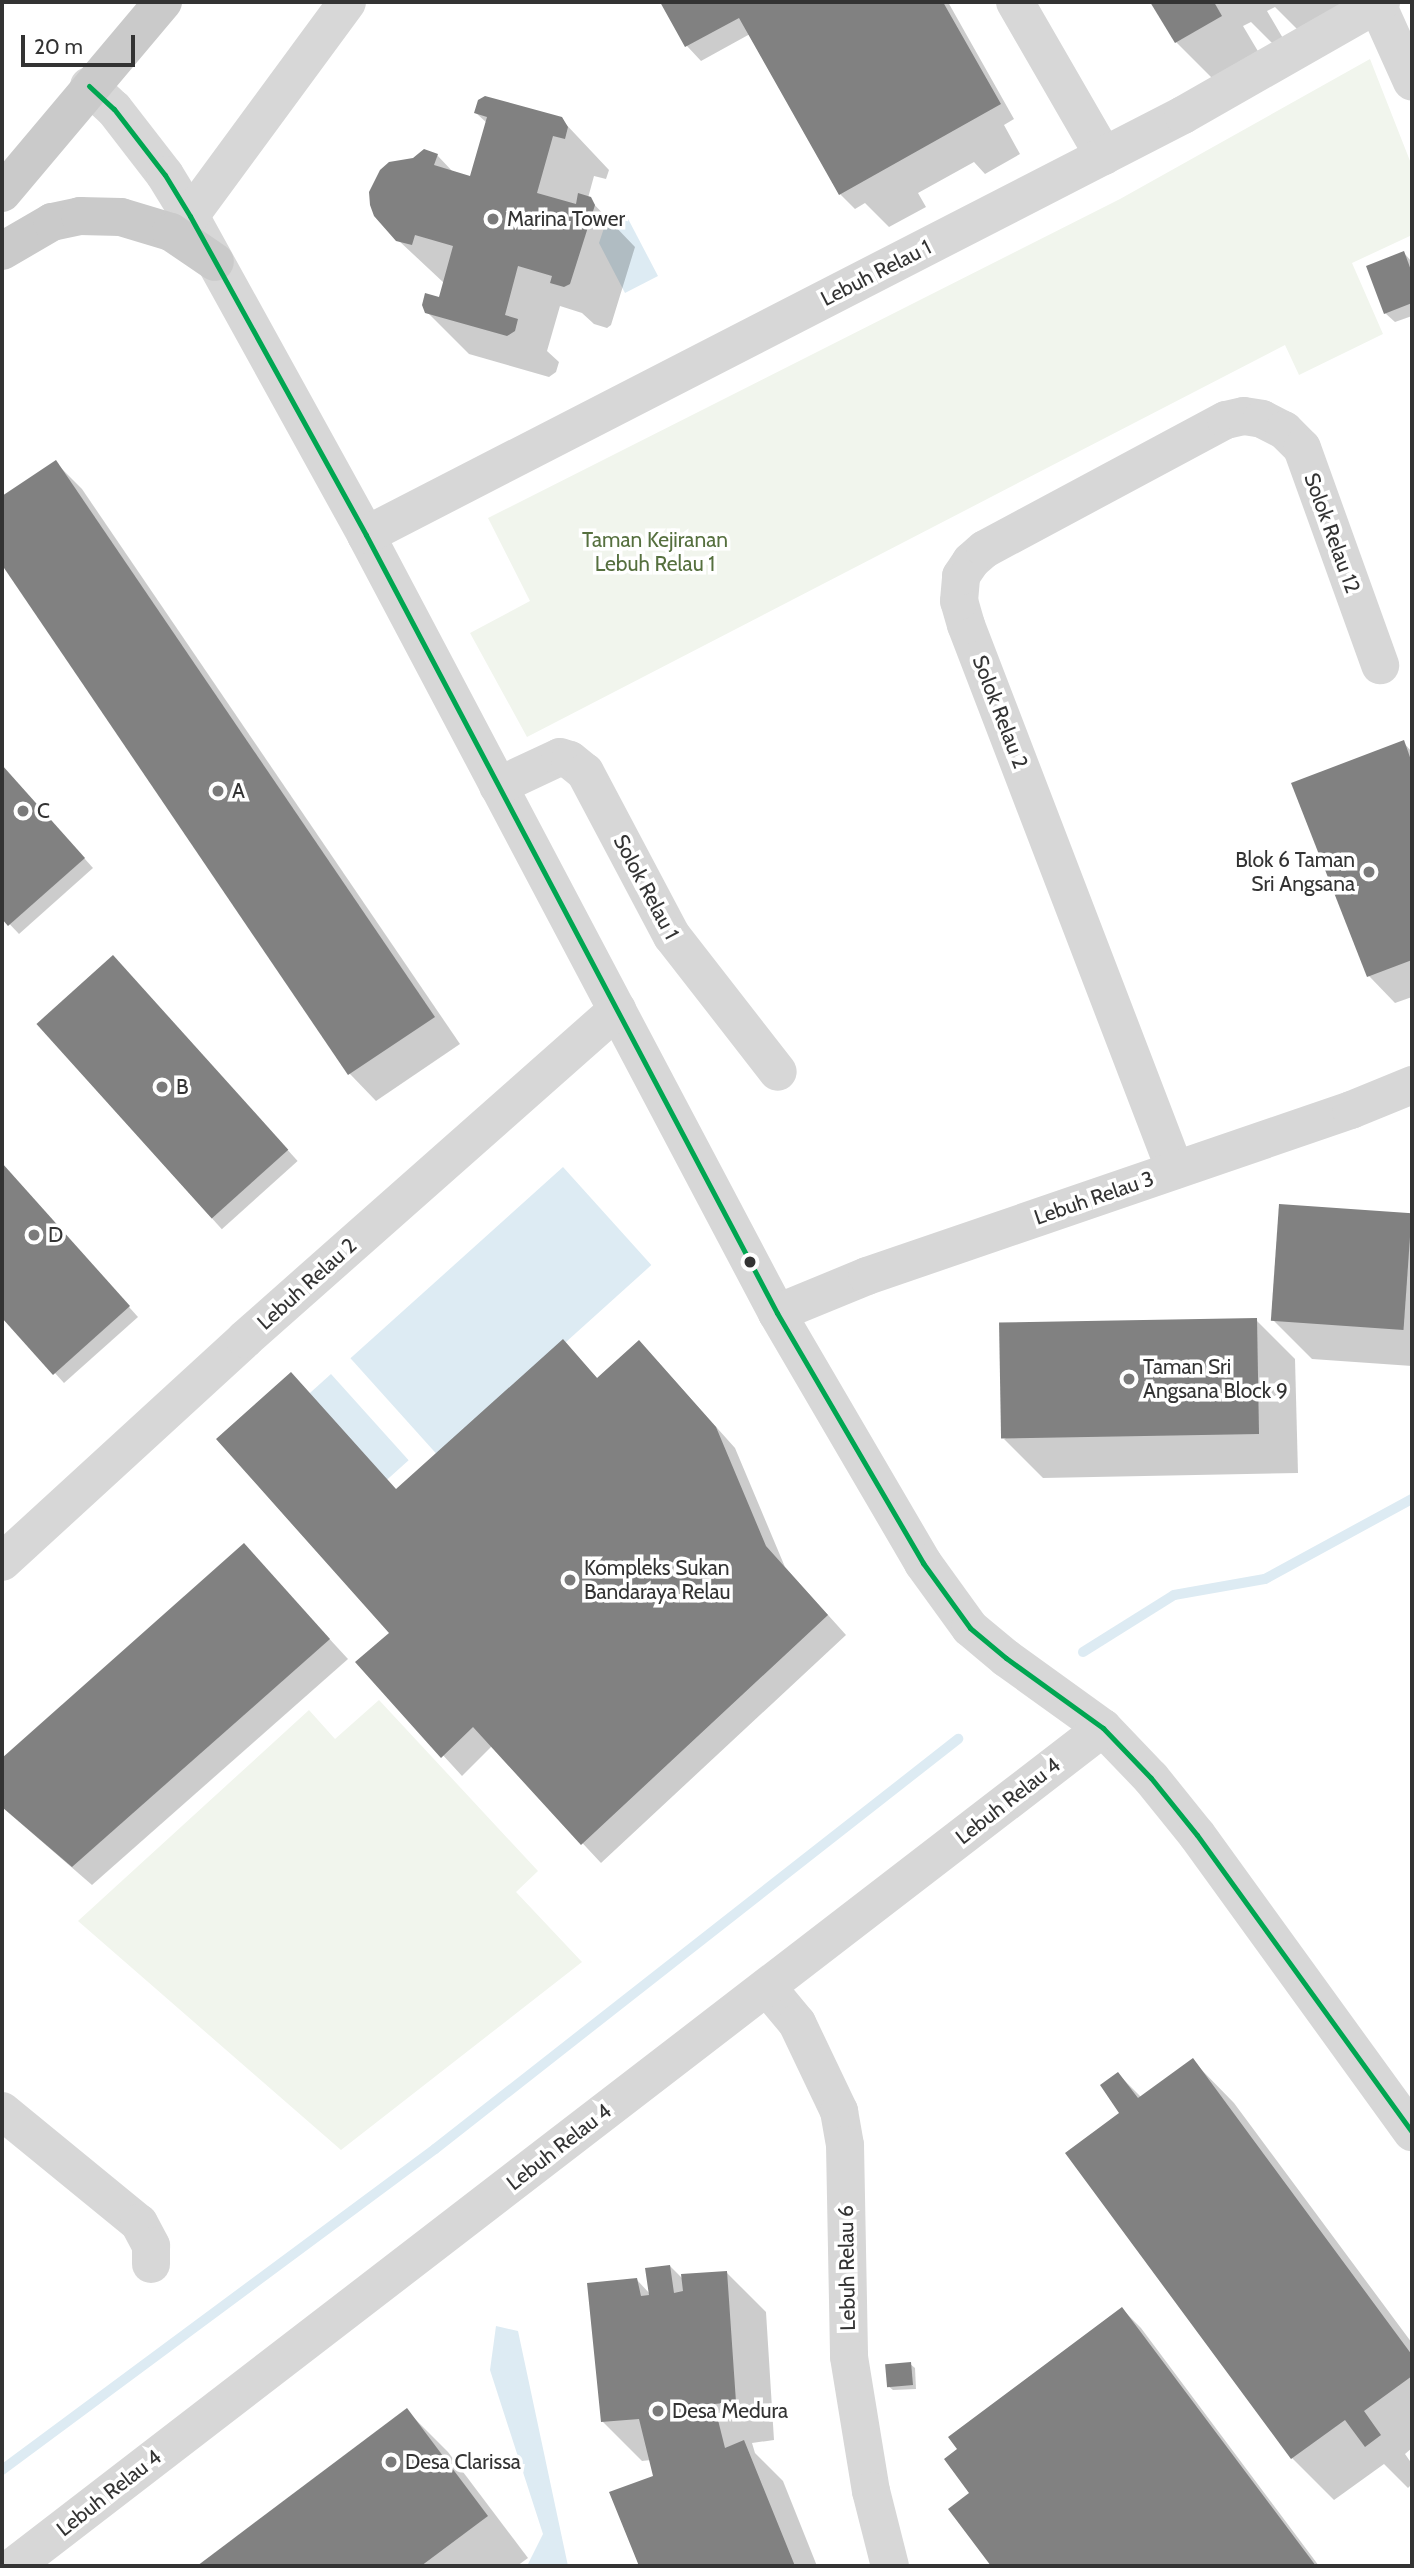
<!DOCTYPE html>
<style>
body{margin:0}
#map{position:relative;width:1414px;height:2568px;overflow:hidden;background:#fff;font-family:Cabin,sans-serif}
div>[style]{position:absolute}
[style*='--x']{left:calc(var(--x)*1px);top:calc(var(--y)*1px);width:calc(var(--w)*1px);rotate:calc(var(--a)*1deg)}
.green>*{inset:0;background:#f1f5ed}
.water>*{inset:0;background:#ddebf3;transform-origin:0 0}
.shadow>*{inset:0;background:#0003;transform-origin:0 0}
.stream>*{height:10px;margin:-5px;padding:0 5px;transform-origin:5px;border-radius:5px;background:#ddebf3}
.building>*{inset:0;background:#818181;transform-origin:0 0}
.street>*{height:38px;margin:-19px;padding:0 19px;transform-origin:19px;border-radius:19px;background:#d7d7d7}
.primary>*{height:38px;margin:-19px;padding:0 19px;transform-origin:19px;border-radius:19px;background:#cacaca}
.bus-1>*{height:5px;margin:-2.5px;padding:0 2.5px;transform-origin:2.5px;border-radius:2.5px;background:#00a651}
.dots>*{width:19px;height:19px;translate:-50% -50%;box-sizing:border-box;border:4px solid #fff;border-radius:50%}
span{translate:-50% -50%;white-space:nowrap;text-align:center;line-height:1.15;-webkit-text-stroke:7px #fff;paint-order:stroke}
.poi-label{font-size:21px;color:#333}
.left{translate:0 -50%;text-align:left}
.right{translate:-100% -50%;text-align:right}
.street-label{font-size:21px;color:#333}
.park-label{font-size:21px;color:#56703f}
.frame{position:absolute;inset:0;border:4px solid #333;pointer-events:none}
.scale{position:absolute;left:21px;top:35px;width:114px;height:32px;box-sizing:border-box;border:4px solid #333;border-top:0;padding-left:9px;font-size:21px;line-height:24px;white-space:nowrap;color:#333;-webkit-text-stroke:5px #fff;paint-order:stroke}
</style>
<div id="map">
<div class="green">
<div style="clip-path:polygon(1370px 59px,1412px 166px,1412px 235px,1352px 263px,1383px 334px,1299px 375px,1285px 345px,527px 737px,470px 633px,530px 601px,488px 518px,1120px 199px)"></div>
<div style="clip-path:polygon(379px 1700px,538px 1871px,516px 1892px,582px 1962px,341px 2150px,78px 1921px,309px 1710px,335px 1739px)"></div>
</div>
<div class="water">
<div style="clip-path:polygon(625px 213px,658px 276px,625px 293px,599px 243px,606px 222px)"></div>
<div style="left:563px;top:1167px;width:132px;height:286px;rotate:48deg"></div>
<div style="left:331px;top:1374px;width:116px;height:104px;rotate:48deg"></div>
<div style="clip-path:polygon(496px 2326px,518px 2331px,568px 2566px,527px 2566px,543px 2534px,490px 2370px)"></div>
</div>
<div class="shadow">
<div style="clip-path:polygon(662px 2px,948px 2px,1014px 119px,1004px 125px,1020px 154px,985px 174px,974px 162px,918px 193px,926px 207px,889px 227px,865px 203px,855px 209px,840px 194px,750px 34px,701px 61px,687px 46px)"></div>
<div style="clip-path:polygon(1152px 2px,1343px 2px,1302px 34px,1275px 7px,1267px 11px,1284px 40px,1274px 45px,1251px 22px,1243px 26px,1262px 58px,1217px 83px,1176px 42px)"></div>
<div style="clip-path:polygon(476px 113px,561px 119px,609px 170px,606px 179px,594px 176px,588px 198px,635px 247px,611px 325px,607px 328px,594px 324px,582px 313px,560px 306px,547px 351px,559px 362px,556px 372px,549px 377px,469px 354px,427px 312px,440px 299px,444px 283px,398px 240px,437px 155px,454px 173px,471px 178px,487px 123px)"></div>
<div style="clip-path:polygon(1404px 253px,1412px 262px,1412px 316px,1395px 322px,1385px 313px)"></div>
<div style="clip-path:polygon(55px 462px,82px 489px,460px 1044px,376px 1101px,350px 1074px,2px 562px,2px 498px)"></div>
<div style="clip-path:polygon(1403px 742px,1412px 752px,1412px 997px,1395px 1003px,1369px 976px,1294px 784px)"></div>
<div style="clip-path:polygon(2px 766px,93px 868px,19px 934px,2px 916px)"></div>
<div style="left:123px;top:967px;width:261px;height:102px;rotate:48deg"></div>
<div style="clip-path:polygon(2px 1165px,138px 1317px,64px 1383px,2px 1315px)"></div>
<div style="clip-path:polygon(1280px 1206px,1412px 1215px,1412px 1366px,1312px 1359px,1273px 1320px)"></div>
<div style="clip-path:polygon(1256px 1320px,1295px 1359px,1298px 1473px,1043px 1478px,1004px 1439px)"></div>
<div style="clip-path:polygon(563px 1342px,598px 1379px,658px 1362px,735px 1448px,785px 1567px,846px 1635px,601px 1863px,492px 1746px,462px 1776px,358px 1662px,392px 1633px,397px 1491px)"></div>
<div style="clip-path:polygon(243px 1545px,348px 1659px,92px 1885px,2px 1807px,2px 1760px)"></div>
<div style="clip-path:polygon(1193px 2061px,1234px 2103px,1412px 2343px,1412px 2448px,1405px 2454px,1412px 2464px,1412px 2484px,1408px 2488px,1384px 2464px,1334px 2500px,1292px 2458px,1068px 2153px,1122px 2113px,1118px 2074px,1142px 2098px)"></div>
<div style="clip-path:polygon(670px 2266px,684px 2280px,727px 2273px,766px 2312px,774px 2440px,752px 2443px,755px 2453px,783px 2481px,817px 2566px,641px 2566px,611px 2493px,655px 2477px,651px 2460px,642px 2461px,603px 2422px,637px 2280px,651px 2295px)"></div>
<div style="clip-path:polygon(1122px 2309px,1141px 2328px,1319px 2566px,994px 2566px,951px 2509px,972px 2493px)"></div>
<div style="clip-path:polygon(910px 2364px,915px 2368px,916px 2389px,893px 2390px,888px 2386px)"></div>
<div style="clip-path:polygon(407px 2411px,448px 2452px,528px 2558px,517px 2566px,200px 2566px)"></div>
</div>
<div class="stream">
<div style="--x:1083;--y:1652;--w:107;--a:-32.1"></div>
<div style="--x:1174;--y:1595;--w:92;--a:-10"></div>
<div style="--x:1265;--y:1579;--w:167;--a:-28.6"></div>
<div style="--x:2;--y:2470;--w:539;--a:-36.55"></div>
<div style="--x:435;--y:2149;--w:665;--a:-38.09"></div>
</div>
<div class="building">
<div style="clip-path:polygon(660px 2px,943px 2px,1001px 104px,839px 195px,739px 18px,685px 47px)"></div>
<div style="clip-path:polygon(1150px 2px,1214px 2px,1222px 16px,1175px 43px)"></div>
<div style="clip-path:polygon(485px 96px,562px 117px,568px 127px,565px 139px,553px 136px,537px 193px,576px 204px,578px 193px,591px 197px,595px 205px,570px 284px,564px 287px,550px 283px,552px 276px,518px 266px,505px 315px,518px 319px,515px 331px,507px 336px,425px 313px,422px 305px,425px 293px,439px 297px,453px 246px,415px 235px,412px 245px,396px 241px,374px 216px,370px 205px,369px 192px,380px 170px,389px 162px,413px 158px,424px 149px,438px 154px,434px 165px,470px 176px,487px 117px,474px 113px,478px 100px)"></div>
<div style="clip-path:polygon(1404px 251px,1412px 273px,1412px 303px,1384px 314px,1366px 266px)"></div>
<div style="clip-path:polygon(56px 460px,435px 1017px,348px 1075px,2px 565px,2px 496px)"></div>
<div style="clip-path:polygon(1404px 740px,1412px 763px,1412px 960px,1367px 977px,1291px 783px)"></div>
<div style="clip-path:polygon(2px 765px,85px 858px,8px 926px,2px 919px)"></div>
<div style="left:113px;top:955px;width:262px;height:103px;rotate:48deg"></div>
<div style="clip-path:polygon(2px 1163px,130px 1306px,53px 1375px,2px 1318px)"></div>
<div style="left:1279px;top:1204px;width:133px;height:117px;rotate:4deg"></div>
<div style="left:1257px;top:1318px;width:116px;height:258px;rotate:89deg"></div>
<div style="clip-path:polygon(563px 1339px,597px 1378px,639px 1340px,716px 1427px,766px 1546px,828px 1615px,581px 1845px,473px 1727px,441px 1758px,355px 1662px,389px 1633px,216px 1439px,291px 1372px,396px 1489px)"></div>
<div style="clip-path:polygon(244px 1543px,330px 1639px,72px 1867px,2px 1807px,2px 1758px)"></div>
<div style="clip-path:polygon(1193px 2058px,1412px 2355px,1412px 2376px,1364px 2411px,1381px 2435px,1365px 2447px,1345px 2420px,1291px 2459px,1065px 2153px,1119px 2113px,1100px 2085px,1118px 2072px,1138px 2098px)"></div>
<div style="clip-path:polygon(670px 2265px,674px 2293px,683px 2291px,681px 2274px,727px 2271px,736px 2402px,714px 2404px,725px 2448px,744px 2440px,795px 2566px,639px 2566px,609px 2492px,653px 2476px,639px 2419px,601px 2422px,587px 2283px,637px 2278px,641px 2296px,649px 2295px,645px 2268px)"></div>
<div style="clip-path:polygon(1122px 2307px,1316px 2566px,991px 2566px,948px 2509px,969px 2493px,944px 2459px,957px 2449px,948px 2437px)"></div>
<div style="left:911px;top:2362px;width:23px;height:26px;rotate:85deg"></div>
<div style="clip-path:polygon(407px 2408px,488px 2516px,421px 2566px,197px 2566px)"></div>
</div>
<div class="street">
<div style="--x:1015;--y:2;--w:178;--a:60"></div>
<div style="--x:1377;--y:4;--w:85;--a:65.8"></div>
<div style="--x:89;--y:86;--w:34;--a:43"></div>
<div style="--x:114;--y:109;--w:83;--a:52.3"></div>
<div style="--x:165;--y:175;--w:48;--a:58.6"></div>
<div style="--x:190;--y:216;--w:364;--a:61.1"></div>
<div style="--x:366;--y:535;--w:880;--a:62.15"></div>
<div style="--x:777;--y:1313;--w:290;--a:59.7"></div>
<div style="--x:923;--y:1563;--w:80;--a:54.1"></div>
<div style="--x:970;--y:1628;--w:47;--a:39.8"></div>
<div style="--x:1006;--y:1658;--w:120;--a:35.8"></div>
<div style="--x:1103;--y:1728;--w:69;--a:46.2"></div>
<div style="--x:1151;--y:1778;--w:73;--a:51.1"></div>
<div style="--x:1197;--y:1835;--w:367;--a:54.1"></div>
<div style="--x:190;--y:216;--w:265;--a:-53.7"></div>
<div style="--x:366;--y:535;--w:919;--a:-27.21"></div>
<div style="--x:1183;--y:115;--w:228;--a:-29.7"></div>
<div style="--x:498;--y:786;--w:68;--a:-25.1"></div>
<div style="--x:560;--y:757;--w:10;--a:17"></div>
<div style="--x:570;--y:760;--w:19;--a:39"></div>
<div style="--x:585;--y:772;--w:186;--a:62.1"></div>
<div style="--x:672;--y:936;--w:172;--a:52.1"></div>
<div style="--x:1175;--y:1170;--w:584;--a:-110.98"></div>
<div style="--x:966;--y:625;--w:25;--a:-106"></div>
<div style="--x:959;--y:601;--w:25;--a:-85"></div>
<div style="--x:961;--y:576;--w:18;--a:-56"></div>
<div style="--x:971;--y:561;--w:18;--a:-41"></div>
<div style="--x:985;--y:549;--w:273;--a:-28.2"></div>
<div style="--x:1226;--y:420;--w:18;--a:-13"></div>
<div style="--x:1244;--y:416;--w:18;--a:9"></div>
<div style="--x:1262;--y:419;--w:25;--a:27"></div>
<div style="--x:1284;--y:430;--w:25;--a:45"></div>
<div style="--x:1302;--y:448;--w:231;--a:70.2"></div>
<div style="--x:777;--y:1313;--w:97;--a:-22.3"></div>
<div style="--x:867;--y:1276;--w:512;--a:-18.93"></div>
<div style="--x:1351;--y:1110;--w:66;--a:-22.3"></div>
<div style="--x:2;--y:1562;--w:330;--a:-42.5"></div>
<div style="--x:245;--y:1339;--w:497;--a:-41.5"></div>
<div style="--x:767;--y:1987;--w:47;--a:50.2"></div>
<div style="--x:797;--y:2023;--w:98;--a:64.5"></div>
<div style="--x:839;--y:2111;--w:35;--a:80"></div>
<div style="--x:845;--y:2145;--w:212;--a:88.9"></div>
<div style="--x:849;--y:2357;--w:136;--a:80.7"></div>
<div style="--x:871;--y:2491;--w:77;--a:75.8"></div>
<div style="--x:2;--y:2111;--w:177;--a:39.3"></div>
<div style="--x:139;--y:2223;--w:26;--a:62"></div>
<div style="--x:151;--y:2246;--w:18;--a:90"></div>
<div style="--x:14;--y:2566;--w:1374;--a:-37.58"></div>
</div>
<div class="primary">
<div style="--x:2;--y:193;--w:250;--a:-49.9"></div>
<div style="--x:2;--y:251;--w:58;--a:-30.1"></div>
<div style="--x:52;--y:222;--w:29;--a:-12"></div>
<div style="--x:80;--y:216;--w:41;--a:1.4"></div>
<div style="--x:121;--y:217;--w:52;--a:16.7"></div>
<div style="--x:171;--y:232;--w:53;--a:34.3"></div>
</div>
<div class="bus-1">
<div style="--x:89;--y:86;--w:34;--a:43"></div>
<div style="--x:114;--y:109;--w:83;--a:52.3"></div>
<div style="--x:165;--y:175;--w:48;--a:58.6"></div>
<div style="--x:190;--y:216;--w:364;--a:61.1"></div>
<div style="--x:366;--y:535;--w:880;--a:62.15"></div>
<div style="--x:777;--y:1313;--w:290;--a:59.7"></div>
<div style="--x:923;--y:1563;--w:80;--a:54.1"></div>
<div style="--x:970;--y:1628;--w:47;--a:39.8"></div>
<div style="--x:1006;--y:1658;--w:120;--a:35.8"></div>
<div style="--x:1103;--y:1728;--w:69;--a:46.2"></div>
<div style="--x:1151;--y:1778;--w:73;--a:51.1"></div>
<div style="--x:1197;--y:1835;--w:367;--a:54.1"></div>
</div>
<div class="dots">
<div style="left:493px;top:219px;background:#7a7a7a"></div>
<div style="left:218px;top:791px;background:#7a7a7a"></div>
<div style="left:23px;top:811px;background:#7a7a7a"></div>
<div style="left:1369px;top:872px;background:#7a7a7a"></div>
<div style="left:162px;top:1087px;background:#7a7a7a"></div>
<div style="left:34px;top:1235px;background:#7a7a7a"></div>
<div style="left:750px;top:1262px;background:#333"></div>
<div style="left:1129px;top:1379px;background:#7a7a7a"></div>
<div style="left:570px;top:1580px;background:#7a7a7a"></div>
<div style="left:658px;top:2411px;background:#7a7a7a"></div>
<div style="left:391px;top:2462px;background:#7a7a7a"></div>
</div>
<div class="poi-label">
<span class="left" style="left:507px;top:219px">Marina Tower</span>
<span class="left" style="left:232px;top:791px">A</span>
<span class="left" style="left:37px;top:811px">C</span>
<span class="right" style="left:1355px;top:872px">Blok 6 Taman<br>Sri Angsana</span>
<span class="left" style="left:176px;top:1087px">B</span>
<span class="left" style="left:48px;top:1235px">D</span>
<span class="left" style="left:1143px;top:1379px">Taman Sri<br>Angsana Block 9</span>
<span class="left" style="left:584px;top:1580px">Kompleks Sukan<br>Bandaraya Relau</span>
<span class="left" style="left:672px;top:2411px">Desa Medura</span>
<span class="left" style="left:405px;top:2462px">Desa Clarissa</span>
</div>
<div class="street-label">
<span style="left:876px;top:273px;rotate:-27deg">Lebuh Relau 1</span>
<span style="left:1332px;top:533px;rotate:70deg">Solok Relau 12</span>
<span style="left:1000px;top:712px;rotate:69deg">Solok Relau 2</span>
<span style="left:646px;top:887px;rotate:62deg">Solok Relau 1</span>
<span style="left:1094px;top:1198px;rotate:-19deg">Lebuh Relau 3</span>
<span style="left:307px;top:1284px;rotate:-42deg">Lebuh Relau 2</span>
<span style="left:1008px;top:1801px;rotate:-38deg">Lebuh Relau 4</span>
<span style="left:559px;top:2147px;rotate:-38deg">Lebuh Relau 4</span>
<span style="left:847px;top:2268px;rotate:-91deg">Lebuh Relau 6</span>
<span style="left:109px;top:2493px;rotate:-38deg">Lebuh Relau 4</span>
</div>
<div class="park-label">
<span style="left:655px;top:552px">Taman Kejiranan<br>Lebuh Relau 1</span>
</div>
<div class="frame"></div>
<div class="scale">20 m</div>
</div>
